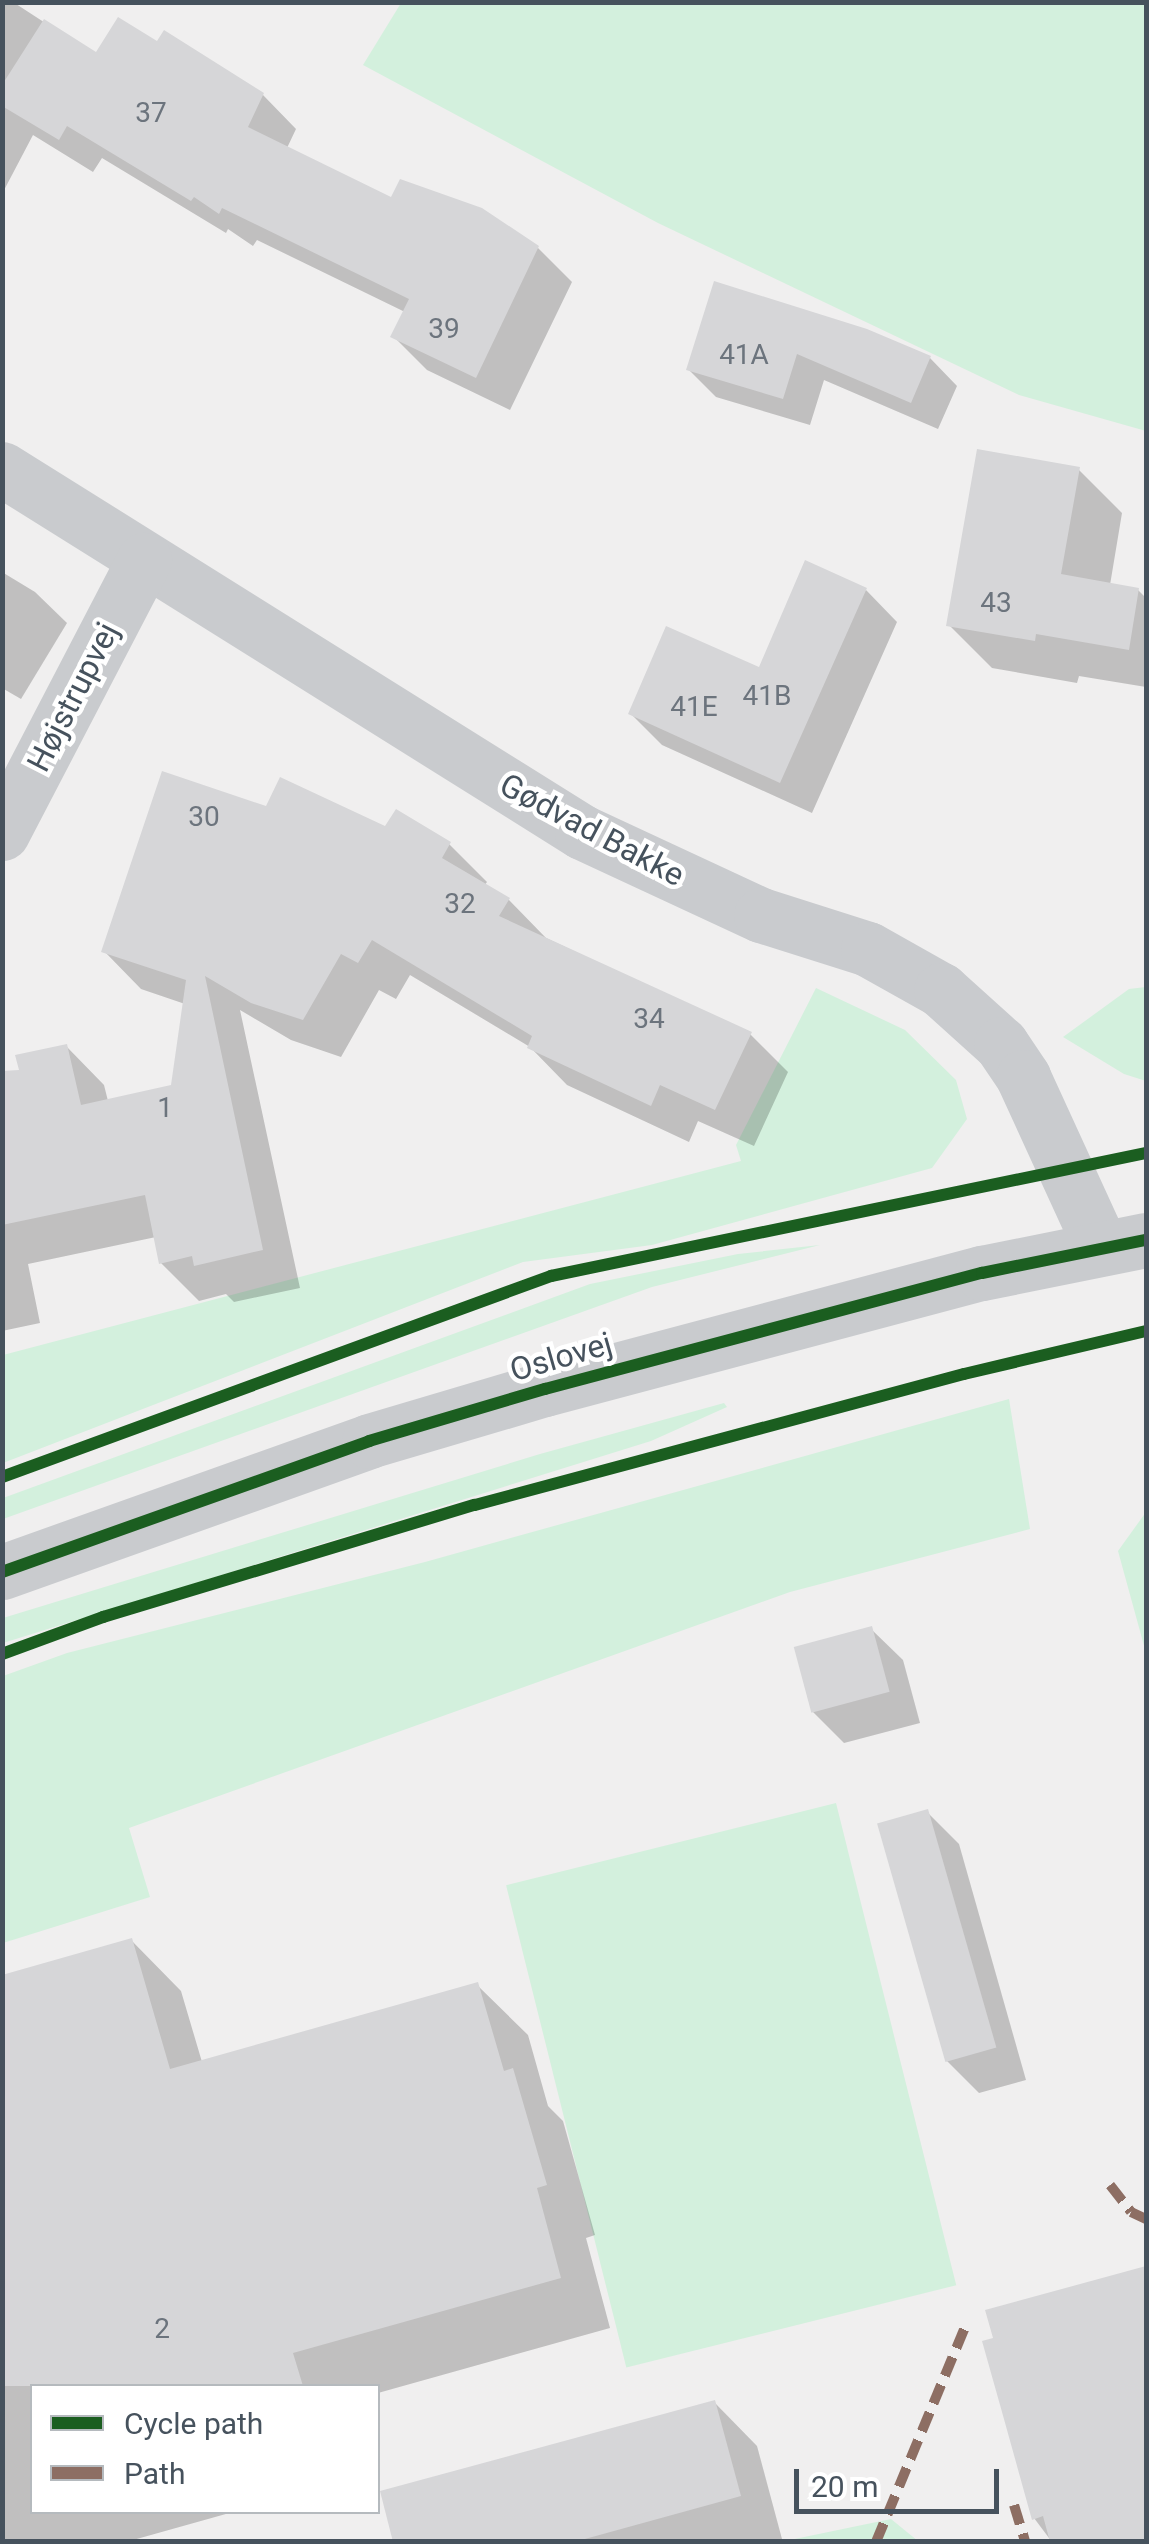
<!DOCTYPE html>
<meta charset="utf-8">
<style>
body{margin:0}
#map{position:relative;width:1149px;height:2544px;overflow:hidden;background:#f0efef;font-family:Roboto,sans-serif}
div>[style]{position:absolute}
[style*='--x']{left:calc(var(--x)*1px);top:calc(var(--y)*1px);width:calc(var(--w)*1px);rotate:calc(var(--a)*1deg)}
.green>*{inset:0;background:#d3f0dd;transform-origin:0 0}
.shadow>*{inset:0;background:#0003}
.building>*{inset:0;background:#d6d6d8;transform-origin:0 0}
.minor>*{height:55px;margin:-27.5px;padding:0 27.5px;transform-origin:27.5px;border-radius:27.5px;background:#c9cbce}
.quiet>*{height:10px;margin-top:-5px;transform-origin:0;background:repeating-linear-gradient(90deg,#8d6e63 0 20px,transparent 0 30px)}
.cycleway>*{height:12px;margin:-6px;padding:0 6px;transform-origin:6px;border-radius:6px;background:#1b5e20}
span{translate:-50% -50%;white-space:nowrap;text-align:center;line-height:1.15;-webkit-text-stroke:9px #fff;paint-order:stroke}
.number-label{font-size:28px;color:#6c747d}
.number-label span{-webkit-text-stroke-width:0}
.street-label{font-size:32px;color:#46525d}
.frame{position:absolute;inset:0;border:5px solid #46525d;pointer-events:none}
.legend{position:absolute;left:30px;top:2384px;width:350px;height:130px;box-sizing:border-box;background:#fff;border:2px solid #b5babe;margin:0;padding:12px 18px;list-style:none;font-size:30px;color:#46525d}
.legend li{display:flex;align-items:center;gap:20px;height:50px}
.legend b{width:50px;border:2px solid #b5babe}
.scale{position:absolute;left:794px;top:2469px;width:205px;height:45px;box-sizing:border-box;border:5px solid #46525d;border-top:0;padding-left:12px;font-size:30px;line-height:35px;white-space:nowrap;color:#46525d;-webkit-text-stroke:8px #fff;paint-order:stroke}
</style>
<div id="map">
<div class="green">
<div style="clip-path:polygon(401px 3px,1146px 3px,1146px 431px,1019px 395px,658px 223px,363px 65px)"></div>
<div style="clip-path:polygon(1146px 987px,1146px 1081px,1124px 1074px,1063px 1037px,1129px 989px)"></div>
<div style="clip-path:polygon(816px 988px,905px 1030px,956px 1080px,967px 1119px,932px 1168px,652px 1245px,523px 1262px,3px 1463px,3px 1355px,741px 1161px,736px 1145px)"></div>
<div style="clip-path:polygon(820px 1245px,652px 1287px,3px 1519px,3px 1498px,590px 1284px,738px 1254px)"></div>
<div style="clip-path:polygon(1009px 1399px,1030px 1529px,790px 1592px,129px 1828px,150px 1897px,3px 1943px,3px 1676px,67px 1653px,425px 1562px)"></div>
<div style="clip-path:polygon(724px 1403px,727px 1407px,651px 1441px,3px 1643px,3px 1618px,540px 1454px)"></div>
<div style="clip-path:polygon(1146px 1512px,1146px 1653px,1118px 1551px)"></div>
<div style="left:836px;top:1803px;width:497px;height:340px;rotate:76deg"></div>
<div style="clip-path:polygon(891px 2519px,918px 2541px,785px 2541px)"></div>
</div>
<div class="shadow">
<div style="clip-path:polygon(2px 2px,13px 2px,96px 56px,158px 45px,263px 95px,296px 129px,287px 148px,393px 200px,538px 248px,572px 282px,510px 410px,427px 370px,393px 336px,405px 312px,257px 240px,253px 246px,228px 229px,226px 233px,102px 158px,93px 172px,33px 135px,2px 194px)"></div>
<div style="clip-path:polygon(866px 331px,930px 358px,957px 386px,938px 429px,824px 380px,810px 425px,716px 397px,689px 370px)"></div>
<div style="clip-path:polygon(1079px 470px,1122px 513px,1110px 585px,1138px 590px,1146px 598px,1146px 687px,1079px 676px,1077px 683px,992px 668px,949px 625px)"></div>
<div style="clip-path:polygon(2px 572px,35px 592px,67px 623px,21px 699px,2px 688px)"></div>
<div style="clip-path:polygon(866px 590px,897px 622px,812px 813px,662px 745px,631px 714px,760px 670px)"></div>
<div style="clip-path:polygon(267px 809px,449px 844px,487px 882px,484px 886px,509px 900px,546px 938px,750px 1034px,788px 1072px,754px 1146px,698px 1121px,689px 1142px,567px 1085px,530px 1047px,410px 975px,396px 999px,379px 990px,341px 1057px,291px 1040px,240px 1010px,300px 1288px,234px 1302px,226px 1294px,199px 1301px,161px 1263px,156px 1237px,28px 1264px,40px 1323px,2px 1331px,2px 1104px,67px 1047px,104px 1085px,108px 1101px,173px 1087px,185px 1004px,141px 989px,104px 951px)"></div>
<div style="clip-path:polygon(871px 1629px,903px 1660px,920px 1723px,844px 1743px,812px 1711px)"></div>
<div style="clip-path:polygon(927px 1812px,959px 1844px,1026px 2080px,979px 2093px,947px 2061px)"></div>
<div style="clip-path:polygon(131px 1940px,181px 1991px,202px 2062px,477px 1985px,528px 2035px,548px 2106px,563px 2121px,595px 2235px,586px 2238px,610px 2328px,378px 2393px,378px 2386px,32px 2386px,32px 2512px,233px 2512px,126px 2542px,2px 2542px,2px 2276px)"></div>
<div style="clip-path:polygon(1146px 2268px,1146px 2542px,1052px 2542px,1034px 2518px,988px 2312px)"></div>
<div style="clip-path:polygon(714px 2402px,757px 2446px,782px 2539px,396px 2542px)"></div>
</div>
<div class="building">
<div style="clip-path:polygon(118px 17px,157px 41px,164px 30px,264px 93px,248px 127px,391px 197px,400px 179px,482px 208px,539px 246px,476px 378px,390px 337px,409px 299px,222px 208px,219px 214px,194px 197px,191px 201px,67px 126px,59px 140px,2px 106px,2px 85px,44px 19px,96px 52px)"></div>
<div style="clip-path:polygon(714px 281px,867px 329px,931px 356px,911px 403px,797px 354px,783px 399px,686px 370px)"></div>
<div style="clip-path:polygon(977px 449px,1080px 467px,1061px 574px,1139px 588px,1129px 650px,1036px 634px,1035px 641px,946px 626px)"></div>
<div style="clip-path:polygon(805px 560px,867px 588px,780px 783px,628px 714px,666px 626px,759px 667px)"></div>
<div style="clip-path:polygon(162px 771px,266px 806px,280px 777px,385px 826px,396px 809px,451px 842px,442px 858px,510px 898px,499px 916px,752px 1032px,715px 1110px,660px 1085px,651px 1106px,527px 1048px,532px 1036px,372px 940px,358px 963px,341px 954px,303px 1020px,251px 1003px,205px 976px,263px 1250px,194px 1266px,192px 1256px,159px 1264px,145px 1195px,2px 1225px,2px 1071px,19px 1070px,15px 1055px,67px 1044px,81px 1105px,171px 1085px,186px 980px,101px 952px)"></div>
<div style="left:872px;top:1626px;width:68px;height:81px;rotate:75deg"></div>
<div style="left:928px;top:1809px;width:248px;height:53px;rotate:74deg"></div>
<div style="clip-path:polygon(132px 1938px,170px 2069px,478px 1982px,504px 2071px,513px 2068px,547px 2185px,537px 2188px,561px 2278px,293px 2353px,303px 2386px,2px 2386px,2px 1975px)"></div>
<div style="clip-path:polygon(1146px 2266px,1146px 2542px,1050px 2542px,1043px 2516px,1032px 2520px,1002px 2412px,982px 2341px,993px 2338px,985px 2310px)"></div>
<div style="clip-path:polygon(715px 2400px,741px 2496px,574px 2542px,393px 2542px,380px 2491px)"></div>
</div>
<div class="minor">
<div style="--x:2;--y:469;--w:684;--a:32.04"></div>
<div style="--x:582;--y:832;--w:197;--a:24.9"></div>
<div style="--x:761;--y:915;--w:112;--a:17.6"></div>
<div style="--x:868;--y:949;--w:84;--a:29.3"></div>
<div style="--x:941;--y:990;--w:81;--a:42"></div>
<div style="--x:1001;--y:1044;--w:40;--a:56"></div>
<div style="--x:1023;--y:1077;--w:187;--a:65.4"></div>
<div style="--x:2;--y:833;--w:308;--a:-62.5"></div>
<div style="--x:2;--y:1572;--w:390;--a:-19.6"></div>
<div style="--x:369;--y:1441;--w:184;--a:-16.5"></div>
<div style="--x:545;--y:1389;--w:452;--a:-14.9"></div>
<div style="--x:982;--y:1273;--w:167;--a:-11.4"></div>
</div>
<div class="quiet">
<div style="--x:1110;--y:2185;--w:34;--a:52"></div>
<div style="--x:1131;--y:2212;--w:17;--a:25"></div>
<div style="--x:1014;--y:2505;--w:39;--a:73"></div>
<div style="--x:876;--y:2542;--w:238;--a:-67.5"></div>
</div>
<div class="cycleway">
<div style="--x:2;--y:1477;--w:585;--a:-20.11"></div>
<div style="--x:551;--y:1276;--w:608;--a:-11.68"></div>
<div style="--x:2;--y:1572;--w:390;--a:-19.6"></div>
<div style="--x:369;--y:1441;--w:184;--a:-16.5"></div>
<div style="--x:545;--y:1389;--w:452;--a:-14.9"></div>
<div style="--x:982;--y:1273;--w:167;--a:-11.4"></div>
<div style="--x:2;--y:1654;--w:108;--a:-20.1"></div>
<div style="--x:103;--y:1617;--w:388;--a:-16.8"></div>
<div style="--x:475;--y:1505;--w:506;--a:-15"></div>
<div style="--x:964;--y:1374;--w:187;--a:-13.3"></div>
</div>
<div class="number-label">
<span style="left:151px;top:113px">37</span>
<span style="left:444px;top:329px">39</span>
<span style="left:744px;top:355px">41A</span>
<span style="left:996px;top:603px">43</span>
<span style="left:767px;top:696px">41B</span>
<span style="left:694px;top:707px">41E</span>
<span style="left:204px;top:817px">30</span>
<span style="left:460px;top:904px">32</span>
<span style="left:649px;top:1019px">34</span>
<span style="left:165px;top:1108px">1</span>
<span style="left:162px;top:2329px">2</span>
</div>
<div class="street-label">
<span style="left:73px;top:697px;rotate:-63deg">Højstrupvej</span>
<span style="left:592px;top:830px;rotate:28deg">Gødvad Bakke</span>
<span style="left:561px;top:1357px;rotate:-16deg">Oslovej</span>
</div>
<div class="frame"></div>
<ul class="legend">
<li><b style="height:12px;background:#1b5e20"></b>Cycle path</li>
<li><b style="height:12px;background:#8d6e63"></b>Path</li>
</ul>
<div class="scale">20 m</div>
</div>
